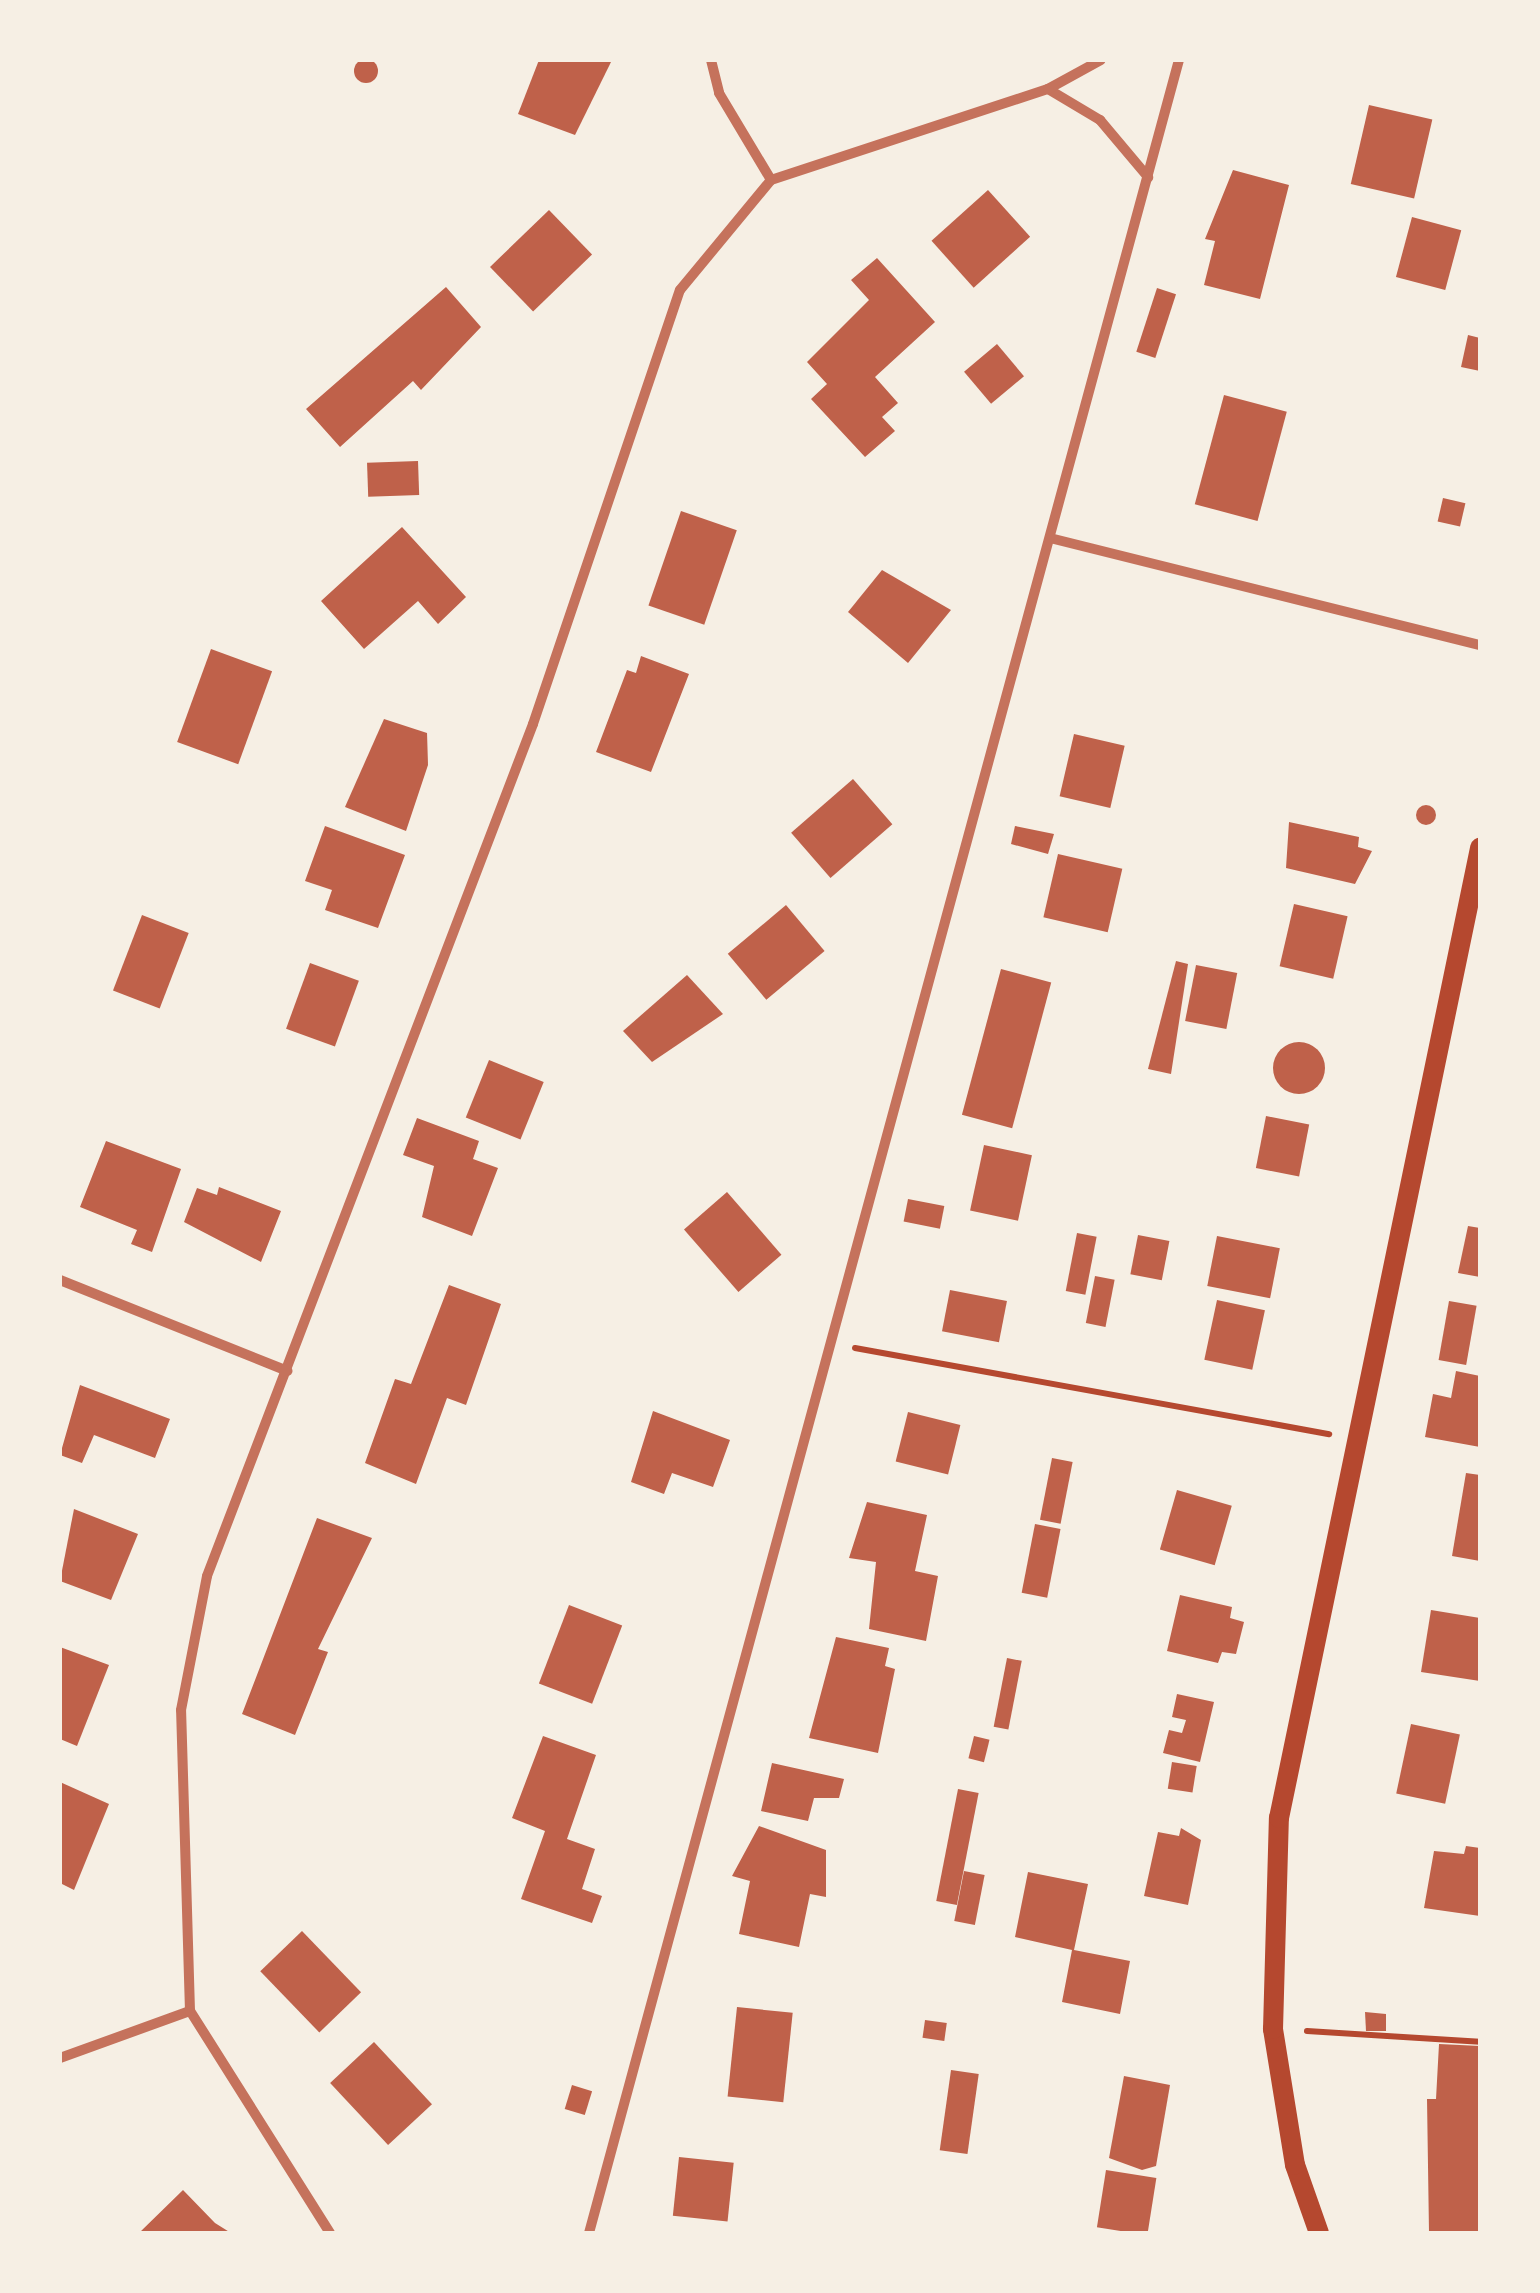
<!DOCTYPE html>
<style>
body{margin:0}
#map{position:relative;width:1540px;height:2293px;overflow:hidden;background:#f6efe4;font-family:"PT Sans",sans-serif}
div>[style]{position:absolute}
[style*='--x']{left:calc(var(--x)*1px);top:calc(var(--y)*1px);width:calc(var(--w)*1px);rotate:calc(var(--a)*1deg)}
.building>*{inset:0;background:#bf614a;transform-origin:0 0}
.round{border-radius:50%}
.path>*{height:6px;margin:-3px;padding:0 3px;transform-origin:3px;border-radius:3px;background:#b5482f}
.minor>*{height:10px;margin:-5px;padding:0 5px;transform-origin:5px;border-radius:5px;background:#c5725c}
.secondary>*{height:20px;margin:-10px;padding:0 10px;transform-origin:10px;border-radius:10px;background:#b5482f}
span{translate:-50% -50%;white-space:nowrap;text-align:center;line-height:1.15;-webkit-text-stroke:8px #f6efe4;paint-order:stroke}
.frame{position:absolute;inset:0;border:62px solid #f6efe4;pointer-events:none}
</style>
<div id="map">
<div class="building">
<div class="round" style="left:354px;top:59px;width:24px;height:24px"></div>
<div style="clip-path:polygon(539px 60px,612px 60px,575px 135px,518px 114px)"></div>
<div style="left:1369px;top:105px;width:65px;height:81px;rotate:13deg"></div>
<div style="clip-path:polygon(1233px 170px,1289px 185px,1260px 299px,1204px 285px,1215px 241px,1205px 239px)"></div>
<div style="left:988px;top:190px;width:63px;height:76px;rotate:48deg"></div>
<div style="left:549px;top:210px;width:62px;height:82px;rotate:46deg"></div>
<div style="left:1412px;top:217px;width:51px;height:62px;rotate:15deg"></div>
<div style="clip-path:polygon(877px 258px,935px 322px,875px 377px,898px 403px,882px 417px,895px 431px,865px 457px,811px 399px,827px 384px,807px 362px,869px 300px,851px 280px)"></div>
<div style="clip-path:polygon(446px 287px,481px 327px,421px 390px,413px 381px,340px 447px,306px 409px)"></div>
<div style="left:1157px;top:288px;width:20px;height:67px;rotate:18deg"></div>
<div style="clip-path:polygon(1468px 335px,1480px 338px,1480px 371px,1461px 367px)"></div>
<div style="left:997px;top:344px;width:42px;height:43px;rotate:50deg"></div>
<div style="left:1224px;top:395px;width:65px;height:113px;rotate:15deg"></div>
<div style="left:418px;top:461px;width:34px;height:51px;rotate:88deg"></div>
<div style="left:1443px;top:498px;width:23px;height:24px;rotate:13deg"></div>
<div style="left:681px;top:511px;width:59px;height:100px;rotate:19deg"></div>
<div style="clip-path:polygon(402px 527px,466px 597px,438px 624px,418px 601px,364px 649px,321px 601px)"></div>
<div style="clip-path:polygon(882px 570px,951px 610px,908px 663px,848px 612px)"></div>
<div style="left:211px;top:649px;width:65px;height:99px;rotate:20deg"></div>
<div style="clip-path:polygon(641px 656px,689px 674px,651px 772px,596px 752px,627px 670px,636px 673px)"></div>
<div style="clip-path:polygon(384px 719px,427px 733px,428px 765px,406px 831px,345px 807px)"></div>
<div style="left:1074px;top:734px;width:52px;height:64px;rotate:13deg"></div>
<div style="left:853px;top:779px;width:60px;height:82px;rotate:49deg"></div>
<div class="round" style="left:1416px;top:805px;width:20px;height:20px"></div>
<div style="clip-path:polygon(1289px 822px,1359px 837px,1358px 847px,1372px 851px,1355px 884px,1286px 868px)"></div>
<div style="clip-path:polygon(325px 826px,405px 855px,378px 928px,325px 910px,332px 890px,305px 881px)"></div>
<div style="clip-path:polygon(1015px 826px,1054px 834px,1048px 854px,1011px 844px)"></div>
<div style="left:1058px;top:854px;width:66px;height:65px;rotate:13deg"></div>
<div style="left:1294px;top:904px;width:55px;height:64px;rotate:13deg"></div>
<div style="left:786px;top:905px;width:60px;height:76px;rotate:50deg"></div>
<div style="left:142px;top:915px;width:50px;height:81px;rotate:21deg"></div>
<div style="clip-path:polygon(1176px 961px,1188px 964px,1171px 1074px,1148px 1069px)"></div>
<div style="left:310px;top:963px;width:52px;height:70px;rotate:20deg"></div>
<div style="left:1196px;top:965px;width:42px;height:57px;rotate:11deg"></div>
<div style="left:1001px;top:969px;width:52px;height:151px;rotate:15deg"></div>
<div style="clip-path:polygon(687px 975px,723px 1014px,652px 1062px,623px 1031px)"></div>
<div class="round" style="left:1273px;top:1042px;width:52px;height:52px"></div>
<div style="left:489px;top:1060px;width:59px;height:62px;rotate:22deg"></div>
<div style="left:1266px;top:1116px;width:44px;height:53px;rotate:11deg"></div>
<div style="clip-path:polygon(417px 1118px,479px 1141px,473px 1159px,498px 1168px,472px 1236px,422px 1217px,434px 1166px,403px 1155px)"></div>
<div style="clip-path:polygon(106px 1141px,181px 1169px,152px 1252px,131px 1244px,137px 1230px,80px 1207px)"></div>
<div style="left:984px;top:1145px;width:49px;height:67px;rotate:12deg"></div>
<div style="clip-path:polygon(219px 1187px,281px 1211px,261px 1262px,184px 1222px,197px 1188px,217px 1195px)"></div>
<div style="left:727px;top:1192px;width:83px;height:57px;rotate:49deg"></div>
<div style="left:908px;top:1199px;width:37px;height:23px;rotate:11deg"></div>
<div style="clip-path:polygon(1468px 1226px,1480px 1228px,1480px 1277px,1458px 1273px)"></div>
<div style="left:1077px;top:1233px;width:20px;height:59px;rotate:11deg"></div>
<div style="left:1138px;top:1235px;width:32px;height:40px;rotate:11deg"></div>
<div style="left:1217px;top:1236px;width:64px;height:51px;rotate:11deg"></div>
<div style="left:1095px;top:1276px;width:20px;height:48px;rotate:11deg"></div>
<div style="clip-path:polygon(449px 1285px,501px 1304px,466px 1405px,447px 1398px,416px 1484px,365px 1463px,395px 1379px,411px 1384px)"></div>
<div style="left:950px;top:1290px;width:58px;height:42px;rotate:11deg"></div>
<div style="left:1217px;top:1300px;width:49px;height:61px;rotate:12deg"></div>
<div style="left:1449px;top:1301px;width:28px;height:60px;rotate:10deg"></div>
<div style="clip-path:polygon(1456px 1371px,1480px 1376px,1480px 1447px,1425px 1437px,1433px 1394px,1451px 1398px)"></div>
<div style="clip-path:polygon(80px 1385px,170px 1419px,155px 1458px,94px 1435px,82px 1463px,60px 1455px)"></div>
<div style="clip-path:polygon(653px 1411px,730px 1440px,713px 1487px,672px 1473px,664px 1494px,631px 1482px)"></div>
<div style="left:908px;top:1412px;width:54px;height:51px;rotate:14deg"></div>
<div style="left:1052px;top:1458px;width:21px;height:63px;rotate:11deg"></div>
<div style="clip-path:polygon(1466px 1473px,1480px 1475px,1480px 1561px,1452px 1556px)"></div>
<div style="left:1177px;top:1490px;width:57px;height:62px;rotate:16deg"></div>
<div style="clip-path:polygon(867px 1502px,927px 1515px,915px 1571px,938px 1576px,926px 1641px,869px 1629px,876px 1562px,849px 1558px)"></div>
<div style="clip-path:polygon(74px 1509px,138px 1534px,111px 1600px,60px 1581px)"></div>
<div style="clip-path:polygon(317px 1518px,372px 1538px,318px 1649px,328px 1652px,295px 1735px,242px 1714px)"></div>
<div style="left:1035px;top:1524px;width:26px;height:70px;rotate:11deg"></div>
<div style="clip-path:polygon(1180px 1595px,1232px 1607px,1230px 1618px,1244px 1622px,1236px 1654px,1222px 1652px,1218px 1663px,1167px 1651px)"></div>
<div style="left:569px;top:1605px;width:57px;height:84px;rotate:21deg"></div>
<div style="clip-path:polygon(1431px 1610px,1480px 1618px,1480px 1681px,1421px 1672px)"></div>
<div style="clip-path:polygon(836px 1637px,889px 1648px,885px 1666px,895px 1669px,878px 1753px,809px 1738px)"></div>
<div style="clip-path:polygon(60px 1647px,109px 1665px,77px 1746px,60px 1739px)"></div>
<div style="left:1007px;top:1658px;width:15px;height:70px;rotate:11deg"></div>
<div style="clip-path:polygon(1177px 1694px,1214px 1702px,1200px 1762px,1163px 1753px,1169px 1730px,1182px 1733px,1186px 1720px,1172px 1717px)"></div>
<div style="left:1411px;top:1724px;width:50px;height:71px;rotate:12deg"></div>
<div style="clip-path:polygon(543px 1736px,596px 1755px,567px 1839px,595px 1849px,582px 1889px,602px 1896px,592px 1923px,521px 1899px,545px 1831px,512px 1818px)"></div>
<div style="left:974px;top:1736px;width:16px;height:23px;rotate:14deg"></div>
<div style="left:1172px;top:1762px;width:25px;height:27px;rotate:9deg"></div>
<div style="clip-path:polygon(772px 1763px,844px 1779px,839px 1798px,814px 1798px,808px 1821px,761px 1811px)"></div>
<div style="clip-path:polygon(60px 1782px,109px 1804px,74px 1890px,60px 1883px)"></div>
<div style="left:958px;top:1789px;width:21px;height:114px;rotate:11deg"></div>
<div style="clip-path:polygon(759px 1826px,826px 1850px,826px 1897px,810px 1894px,799px 1947px,739px 1934px,750px 1881px,732px 1876px)"></div>
<div style="clip-path:polygon(1181px 1828px,1201px 1840px,1188px 1905px,1144px 1896px,1158px 1832px,1179px 1836px)"></div>
<div style="clip-path:polygon(1466px 1846px,1480px 1848px,1480px 1916px,1424px 1908px,1434px 1851px,1464px 1854px)"></div>
<div style="left:964px;top:1871px;width:21px;height:51px;rotate:11deg"></div>
<div style="clip-path:polygon(1028px 1872px,1088px 1884px,1074px 1950px,1130px 1961px,1120px 2014px,1062px 2002px,1072px 1950px,1015px 1937px)"></div>
<div style="left:302px;top:1931px;width:85px;height:58px;rotate:46deg"></div>
<div style="left:737px;top:2007px;width:56px;height:90px;rotate:6deg"></div>
<div style="clip-path:polygon(1365px 2012px,1386px 2014px,1386px 2031px,1366px 2031px)"></div>
<div style="left:925px;top:2020px;width:22px;height:18px;rotate:8deg"></div>
<div style="left:374px;top:2042px;width:85px;height:60px;rotate:47deg"></div>
<div style="clip-path:polygon(1439px 2044px,1480px 2046px,1480px 2233px,1429px 2233px,1427px 2099px,1436px 2099px)"></div>
<div style="left:951px;top:2070px;width:28px;height:81px;rotate:8deg"></div>
<div style="clip-path:polygon(1124px 2076px,1170px 2085px,1156px 2166px,1142px 2170px,1109px 2158px)"></div>
<div style="left:572px;top:2085px;width:21px;height:25px;rotate:17deg"></div>
<div style="left:679px;top:2157px;width:55px;height:59px;rotate:6deg"></div>
<div style="left:1106px;top:2170px;width:51px;height:58px;rotate:9deg"></div>
<div style="clip-path:polygon(183px 2190px,215px 2223px,231px 2233px,139px 2233px)"></div>
</div>
<div class="path">
<div style="--x:855;--y:1348;--w:482;--a:10.3"></div>
<div style="--x:1307;--y:2031;--w:173;--a:3.6"></div>
</div>
<div class="minor">
<div style="--x:711;--y:60;--w:34;--a:76"></div>
<div style="--x:719;--y:93;--w:101;--a:59.1"></div>
<div style="--x:1048;--y:89;--w:61;--a:30.8"></div>
<div style="--x:1100;--y:120;--w:75;--a:49.9"></div>
<div style="--x:1054;--y:539;--w:439;--a:14"></div>
<div style="--x:60;--y:1280;--w:245;--a:21.8"></div>
<div style="--x:60;--y:2058;--w:138;--a:-19.9"></div>
<div style="--x:330;--y:2233;--w:262;--a:-122.2"></div>
<div style="--x:190;--y:2011;--w:301;--a:-91.7"></div>
<div style="--x:181;--y:1710;--w:136;--a:-79"></div>
<div style="--x:207;--y:1576;--w:912;--a:-69.06"></div>
<div style="--x:533;--y:724;--w:458;--a:-71.3"></div>
<div style="--x:680;--y:290;--w:143;--a:-50.4"></div>
<div style="--x:771;--y:180;--w:292;--a:-18.2"></div>
<div style="--x:1048;--y:89;--w:60;--a:-28.7"></div>
<div style="--x:589;--y:2233;--w:2252;--a:-74.81"></div>
</div>
<div class="secondary">
<div style="--x:1319;--y:2233;--w:72;--a:-109.4"></div>
<div style="--x:1295;--y:2165;--w:138;--a:-99.2"></div>
<div style="--x:1273;--y:2029;--w:211;--a:-88.4"></div>
<div style="--x:1279;--y:1818;--w:991;--a:-78.29"></div>
</div>
<div class="frame"></div>
</div>
